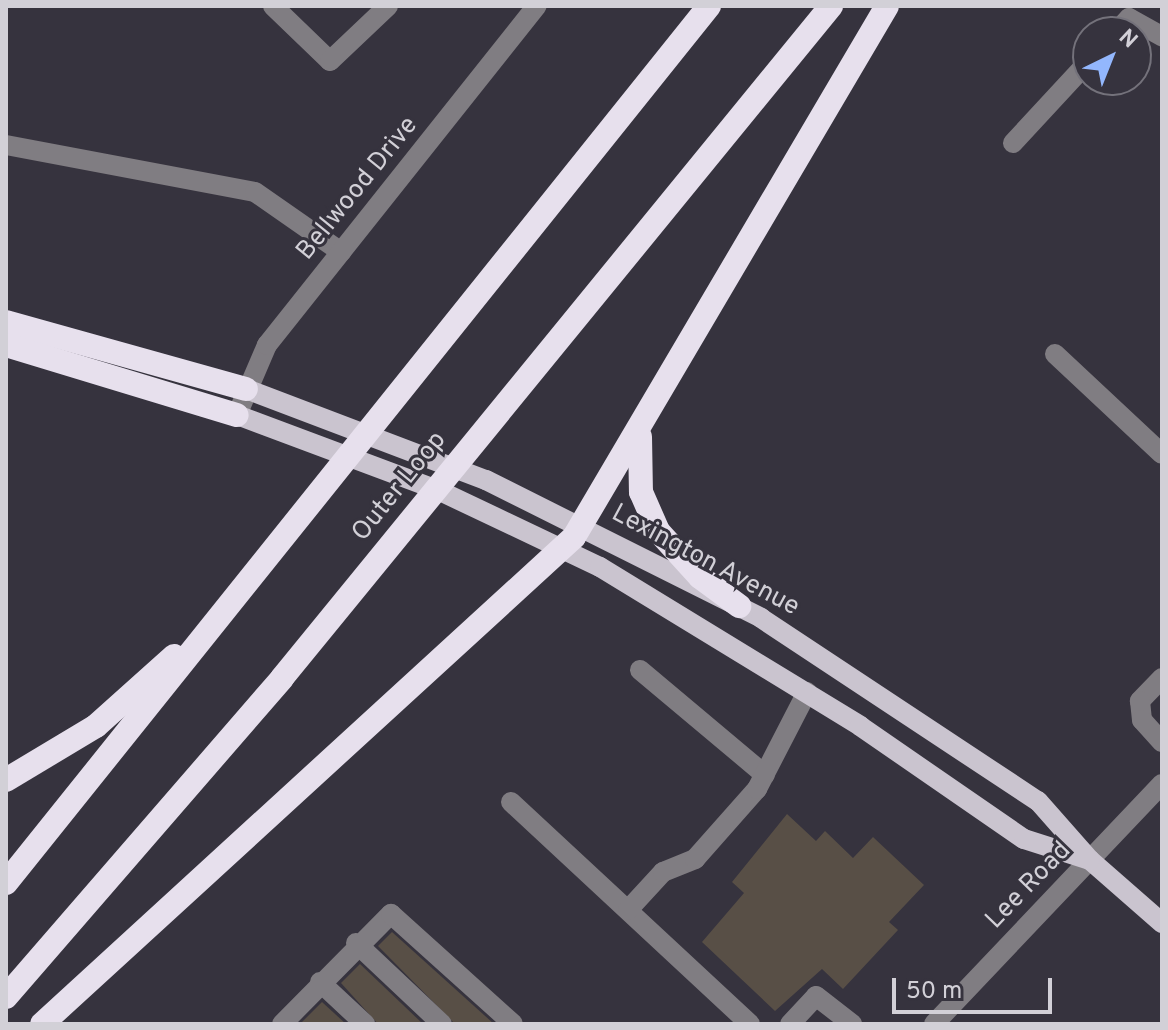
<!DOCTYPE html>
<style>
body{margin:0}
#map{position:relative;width:1168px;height:1030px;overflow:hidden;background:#36333e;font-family:Overpass,sans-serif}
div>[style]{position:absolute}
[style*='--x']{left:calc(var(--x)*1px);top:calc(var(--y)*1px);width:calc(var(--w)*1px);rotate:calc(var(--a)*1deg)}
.building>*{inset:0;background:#584f46}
.minor>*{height:20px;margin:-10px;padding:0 10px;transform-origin:10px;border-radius:10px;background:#807d82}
.major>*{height:20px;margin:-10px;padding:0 10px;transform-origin:10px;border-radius:10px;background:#cac4cf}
.highway>*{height:24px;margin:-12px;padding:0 12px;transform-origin:12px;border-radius:12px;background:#e7e0ed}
span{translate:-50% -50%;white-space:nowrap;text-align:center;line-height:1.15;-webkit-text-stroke:6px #36333e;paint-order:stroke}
.street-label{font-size:26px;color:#d2d0d7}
.frame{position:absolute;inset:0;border:8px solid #d2d0d7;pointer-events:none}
.north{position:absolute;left:1072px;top:16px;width:80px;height:80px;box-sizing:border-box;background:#36333e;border:2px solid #74727b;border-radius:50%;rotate:43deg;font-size:22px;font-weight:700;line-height:32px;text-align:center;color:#d2d0d7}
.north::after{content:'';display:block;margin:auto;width:28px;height:36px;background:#93b7fd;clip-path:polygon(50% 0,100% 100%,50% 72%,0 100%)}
.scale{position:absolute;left:892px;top:978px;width:160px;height:36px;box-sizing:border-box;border:4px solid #d2d0d7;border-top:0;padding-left:10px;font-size:24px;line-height:28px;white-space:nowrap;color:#d2d0d7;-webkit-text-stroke:6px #36333e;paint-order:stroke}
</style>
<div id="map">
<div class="building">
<div style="clip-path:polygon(787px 814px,816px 841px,825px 831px,853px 858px,873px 837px,924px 885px,889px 922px,898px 930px,843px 989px,822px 969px,775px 1011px,702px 942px,744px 893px,732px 882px)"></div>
<div style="clip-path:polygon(392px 932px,494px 1024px,455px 1024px,378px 946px)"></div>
<div style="clip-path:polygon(360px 964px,423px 1024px,378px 1024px,341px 983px)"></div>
<div style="clip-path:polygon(322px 1002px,346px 1024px,300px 1024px)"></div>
</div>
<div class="minor">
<div style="--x:273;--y:6;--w:79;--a:44"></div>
<div style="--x:330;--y:61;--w:80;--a:-43.5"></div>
<div style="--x:1116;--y:32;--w:19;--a:-47"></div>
<div style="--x:1129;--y:18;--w:38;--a:29"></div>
<div style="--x:1013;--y:143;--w:110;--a:-47.2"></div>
<div style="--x:6;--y:145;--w:253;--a:10.7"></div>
<div style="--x:255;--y:192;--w:105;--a:34.9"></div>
<div style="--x:1055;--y:354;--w:146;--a:43.1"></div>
<div style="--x:237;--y:415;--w:76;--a:-66.8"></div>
<div style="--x:267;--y:345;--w:433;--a:-51.5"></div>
<div style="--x:640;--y:670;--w:163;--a:40"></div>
<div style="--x:1162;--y:678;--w:32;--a:134"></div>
<div style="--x:1140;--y:701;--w:19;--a:84"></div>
<div style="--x:1142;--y:720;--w:30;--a:48"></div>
<div style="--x:511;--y:802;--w:326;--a:42.9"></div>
<div style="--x:628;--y:910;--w:52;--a:-47.4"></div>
<div style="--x:663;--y:872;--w:35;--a:-22"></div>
<div style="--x:695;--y:859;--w:94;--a:-48.5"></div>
<div style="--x:757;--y:789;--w:109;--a:-62.7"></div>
<div style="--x:356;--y:943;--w:118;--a:43.3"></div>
<div style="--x:320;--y:982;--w:62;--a:43"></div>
<div style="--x:282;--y:1024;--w:155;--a:-45.3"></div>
<div style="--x:391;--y:914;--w:164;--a:42"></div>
<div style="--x:790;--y:1024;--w:38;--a:-47"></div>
<div style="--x:816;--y:996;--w:46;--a:37.9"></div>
<div style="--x:934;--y:1024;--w:331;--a:-46.5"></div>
</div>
<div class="major">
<div style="--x:246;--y:389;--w:257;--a:20.8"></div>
<div style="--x:486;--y:480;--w:308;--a:26.6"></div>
<div style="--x:761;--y:618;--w:332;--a:33.5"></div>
<div style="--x:1038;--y:801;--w:79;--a:48.6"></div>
<div style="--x:1090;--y:860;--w:96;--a:41.2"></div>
<div style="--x:237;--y:415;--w:217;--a:20.5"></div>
<div style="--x:440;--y:491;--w:177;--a:25.4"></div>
<div style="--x:600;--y:567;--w:305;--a:31.4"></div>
<div style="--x:860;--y:726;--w:199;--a:34.6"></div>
<div style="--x:1024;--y:839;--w:69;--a:17.7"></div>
</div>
<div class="highway">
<div style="--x:6;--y:322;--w:249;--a:15.6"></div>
<div style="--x:6;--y:345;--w:241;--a:16.9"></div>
<div style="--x:640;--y:437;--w:55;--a:89"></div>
<div style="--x:641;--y:492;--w:43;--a:66.4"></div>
<div style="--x:658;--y:531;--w:62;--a:47.6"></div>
<div style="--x:700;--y:577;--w:49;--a:36.6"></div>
<div style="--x:6;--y:780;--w:105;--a:-31"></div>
<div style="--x:96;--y:726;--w:105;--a:-41.9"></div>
<div style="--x:6;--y:883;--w:1124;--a:-51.28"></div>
<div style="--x:6;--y:997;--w:422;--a:-49.1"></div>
<div style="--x:282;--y:678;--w:868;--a:-50.75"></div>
<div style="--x:42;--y:1024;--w:721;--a:-42.47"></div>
<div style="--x:574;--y:537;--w:616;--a:-59.48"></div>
</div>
<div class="street-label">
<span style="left:358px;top:189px;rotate:-51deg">Bellwood Drive</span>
<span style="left:400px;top:487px;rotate:-51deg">Outer Loop</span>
<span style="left:705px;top:561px;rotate:28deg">Lexington Avenue</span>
<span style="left:1029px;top:886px;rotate:-46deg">Lee Road</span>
</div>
<div class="frame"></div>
<div class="north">N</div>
<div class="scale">50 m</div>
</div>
